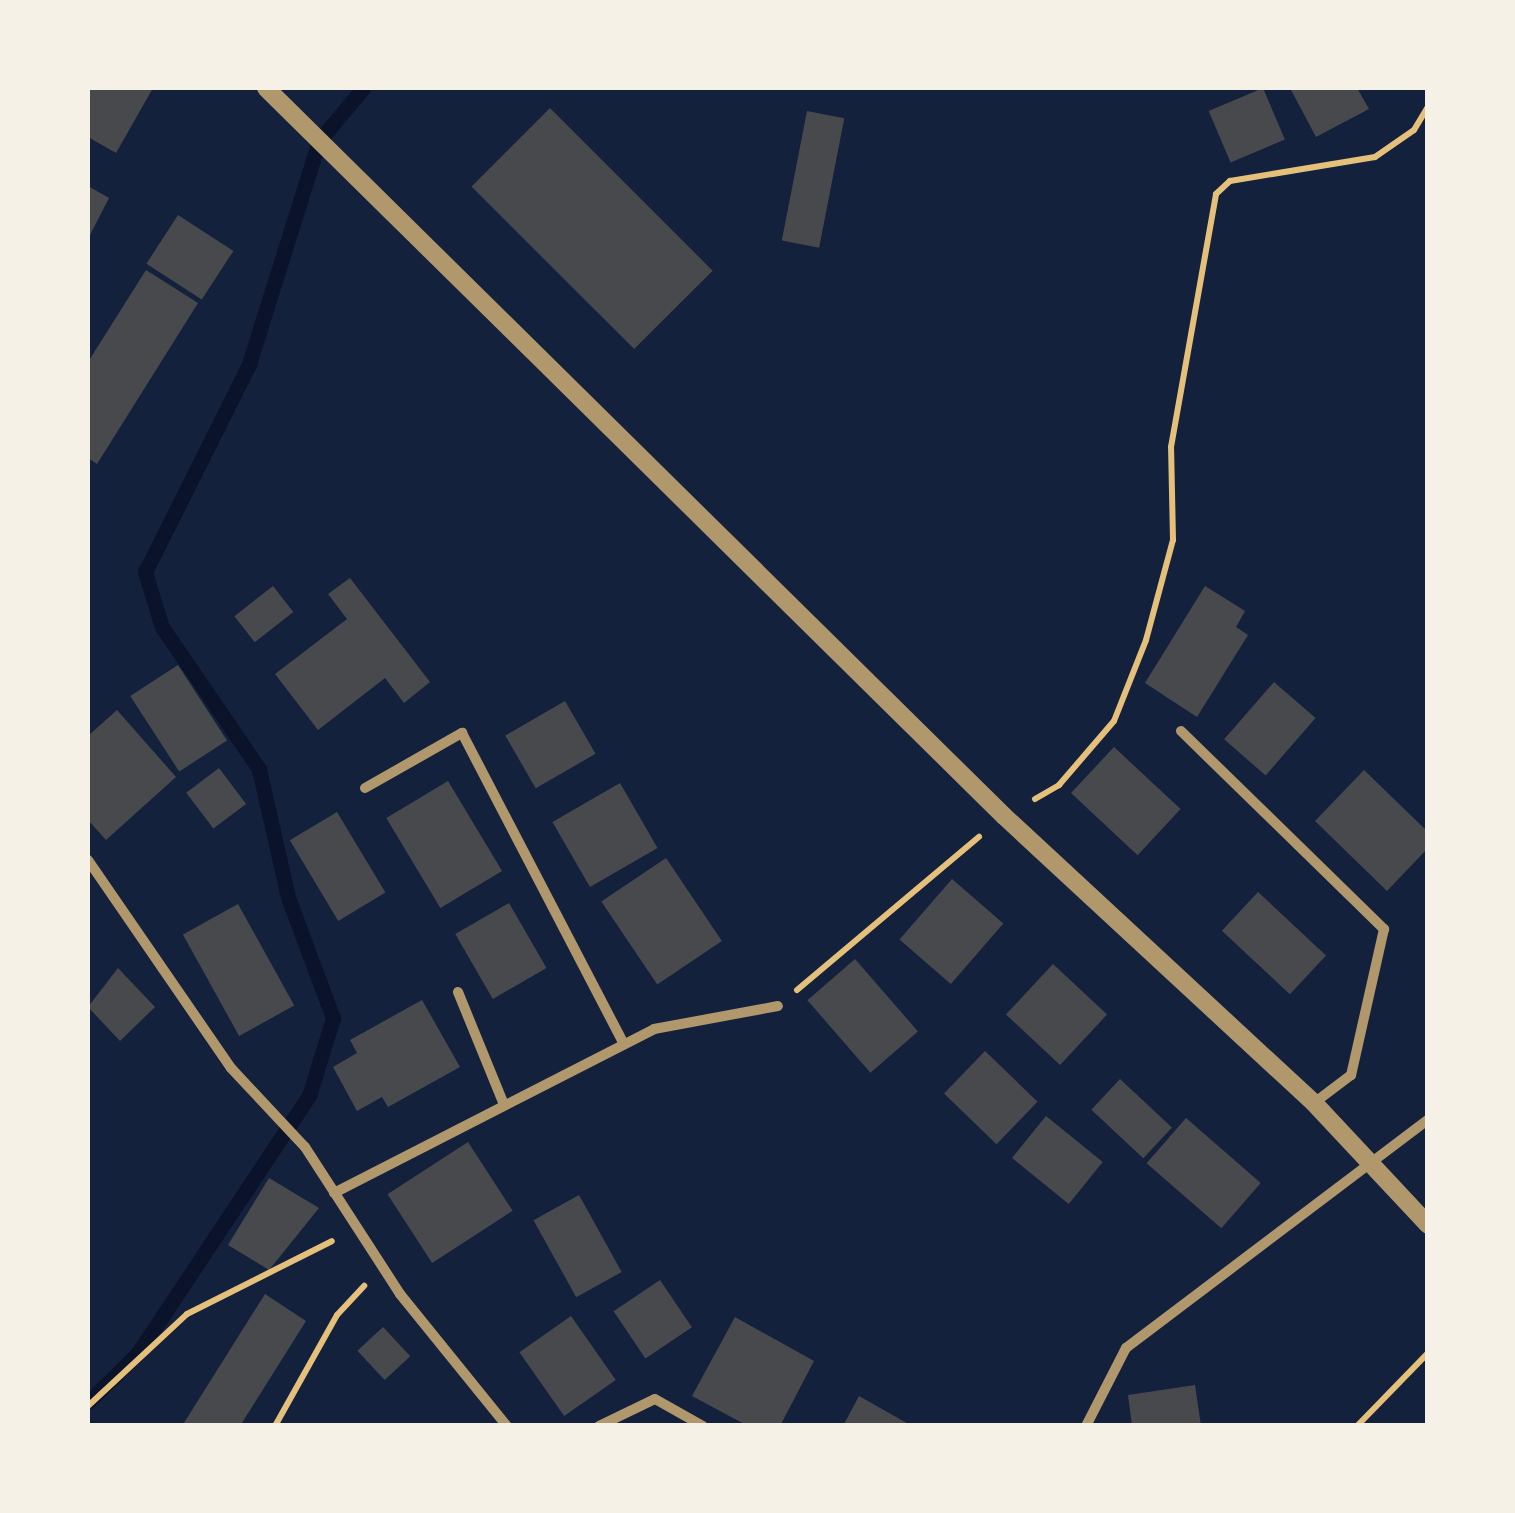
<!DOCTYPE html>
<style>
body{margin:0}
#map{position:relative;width:1515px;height:1513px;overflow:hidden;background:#14213d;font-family:"Fira Sans",sans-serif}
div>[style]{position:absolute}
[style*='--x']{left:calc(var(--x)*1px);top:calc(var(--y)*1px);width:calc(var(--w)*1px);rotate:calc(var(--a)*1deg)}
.stream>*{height:15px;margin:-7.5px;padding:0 7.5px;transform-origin:7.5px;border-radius:7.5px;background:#0b132b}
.building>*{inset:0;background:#48494c;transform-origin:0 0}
.path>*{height:6px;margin:-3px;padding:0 3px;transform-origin:3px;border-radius:3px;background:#e5c07b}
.minor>*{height:10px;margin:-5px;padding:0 5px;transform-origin:5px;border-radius:5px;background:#b1986c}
.tertiary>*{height:18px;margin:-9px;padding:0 9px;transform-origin:9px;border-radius:9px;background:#b1986c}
span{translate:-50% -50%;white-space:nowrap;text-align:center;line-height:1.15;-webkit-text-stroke:9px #f6f1e7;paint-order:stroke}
.frame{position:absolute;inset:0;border:90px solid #f6f1e7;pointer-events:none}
</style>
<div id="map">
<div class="stream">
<div style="--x:88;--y:1402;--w:70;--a:-44.4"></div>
<div style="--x:138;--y:1353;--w:309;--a:-56.4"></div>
<div style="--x:309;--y:1096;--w:82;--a:-72.9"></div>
<div style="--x:333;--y:1018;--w:129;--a:-110.4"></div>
<div style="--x:288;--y:897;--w:131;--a:-102.8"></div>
<div style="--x:259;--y:769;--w:172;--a:-124.3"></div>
<div style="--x:162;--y:627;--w:58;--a:-107.2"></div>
<div style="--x:145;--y:572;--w:233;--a:-63.4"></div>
<div style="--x:249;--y:364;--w:234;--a:-72.6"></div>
<div style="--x:319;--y:141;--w:69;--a:-50.3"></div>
</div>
<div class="building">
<div style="clip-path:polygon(88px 88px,153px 88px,116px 153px,88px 137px)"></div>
<div style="left:1263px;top:88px;width:56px;height:59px;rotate:67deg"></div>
<div style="clip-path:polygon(1290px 88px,1357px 88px,1369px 109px,1316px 137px)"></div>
<div style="left:550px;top:108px;width:230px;height:111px;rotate:45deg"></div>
<div style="left:807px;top:111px;width:38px;height:132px;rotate:11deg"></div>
<div style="clip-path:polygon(88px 186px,109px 198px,88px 239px)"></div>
<div style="left:178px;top:215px;width:66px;height:58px;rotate:33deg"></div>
<div style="clip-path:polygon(146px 270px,198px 303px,97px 464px,88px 458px,88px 362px)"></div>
<div style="clip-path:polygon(350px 578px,430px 682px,404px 703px,385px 678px,318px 730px,275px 674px,347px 619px,328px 594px)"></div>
<div style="left:273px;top:586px;width:33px;height:49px;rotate:52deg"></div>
<div style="clip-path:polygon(1205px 586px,1245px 611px,1236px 627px,1248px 635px,1197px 717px,1145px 683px)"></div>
<div style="left:178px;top:665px;width:90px;height:57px;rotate:57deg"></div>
<div style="left:1274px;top:682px;width:55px;height:76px;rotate:41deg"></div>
<div style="left:565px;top:701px;width:61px;height:69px;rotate:60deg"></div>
<div style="clip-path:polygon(117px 710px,176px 777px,106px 840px,88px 820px,88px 736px)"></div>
<div style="left:1114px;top:747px;width:91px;height:63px;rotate:43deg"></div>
<div style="left:219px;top:768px;width:45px;height:41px;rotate:53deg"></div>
<div style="clip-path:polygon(1364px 770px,1428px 832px,1428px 848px,1387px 891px,1315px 821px)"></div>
<div style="left:448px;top:781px;width:105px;height:72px;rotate:59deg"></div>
<div style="left:620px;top:783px;width:75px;height:78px;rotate:60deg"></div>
<div style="left:337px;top:812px;width:94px;height:55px;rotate:59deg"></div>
<div style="left:666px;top:858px;width:100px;height:78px;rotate:56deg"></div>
<div style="left:952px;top:879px;width:68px;height:80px;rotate:41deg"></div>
<div style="left:1258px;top:892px;width:93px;height:53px;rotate:43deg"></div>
<div style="left:509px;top:903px;width:75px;height:62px;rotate:60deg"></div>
<div style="left:238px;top:904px;width:116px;height:63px;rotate:61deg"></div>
<div style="left:855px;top:959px;width:96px;height:63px;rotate:49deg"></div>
<div style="left:1053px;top:964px;width:74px;height:69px;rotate:43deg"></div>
<div style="clip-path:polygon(118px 968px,155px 1007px,120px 1041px,88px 1007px)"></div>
<div style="clip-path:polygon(422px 1000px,460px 1067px,388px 1107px,382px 1097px,357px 1111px,333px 1067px,357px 1053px,350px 1040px)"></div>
<div style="left:985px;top:1051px;width:73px;height:59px;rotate:44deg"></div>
<div style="left:1120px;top:1079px;width:71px;height:42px;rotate:43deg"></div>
<div style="left:1046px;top:1116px;width:73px;height:54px;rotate:39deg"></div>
<div style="left:1186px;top:1118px;width:99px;height:60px;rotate:41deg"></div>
<div style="left:468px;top:1142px;width:82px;height:96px;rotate:57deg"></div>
<div style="clip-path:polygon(269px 1178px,319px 1208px,269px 1270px,228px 1245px)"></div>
<div style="left:579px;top:1195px;width:88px;height:52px;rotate:61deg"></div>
<div style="left:660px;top:1280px;width:57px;height:56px;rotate:56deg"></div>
<div style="clip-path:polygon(265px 1294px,306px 1321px,240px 1426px,182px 1426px)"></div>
<div style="left:571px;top:1316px;width:78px;height:63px;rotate:55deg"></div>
<div style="clip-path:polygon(735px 1317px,814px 1361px,780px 1426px,748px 1426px,692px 1396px)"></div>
<div style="left:383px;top:1327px;width:40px;height:35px;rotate:47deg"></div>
<div style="clip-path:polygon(1195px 1385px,1201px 1426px,1132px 1426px,1128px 1395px)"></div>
<div style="clip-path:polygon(859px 1396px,912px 1426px,843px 1426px)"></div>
</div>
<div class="path">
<div style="--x:1035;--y:799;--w:28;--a:-30"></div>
<div style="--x:1059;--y:785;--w:84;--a:-49.3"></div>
<div style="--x:1114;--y:721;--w:87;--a:-68.4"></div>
<div style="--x:1146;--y:640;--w:104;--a:-74.9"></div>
<div style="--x:1173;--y:540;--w:93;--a:-91.2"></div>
<div style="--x:1171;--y:447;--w:257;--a:-79.9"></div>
<div style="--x:1216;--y:194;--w:19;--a:-43"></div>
<div style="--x:1230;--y:181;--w:147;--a:-9.4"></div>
<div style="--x:1375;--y:157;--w:47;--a:-34.7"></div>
<div style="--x:1414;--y:130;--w:27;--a:-59"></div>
<div style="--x:797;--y:990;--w:238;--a:-40.1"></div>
<div style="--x:88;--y:1406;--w:135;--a:-42.9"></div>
<div style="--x:187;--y:1314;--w:162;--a:-26.7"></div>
<div style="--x:275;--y:1426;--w:127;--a:-60.8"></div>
<div style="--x:337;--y:1315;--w:40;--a:-47"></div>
<div style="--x:1357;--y:1426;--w:102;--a:-45.8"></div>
</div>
<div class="minor">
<div style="--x:1181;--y:731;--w:284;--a:44.3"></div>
<div style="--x:1384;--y:929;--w:150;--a:102.7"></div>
<div style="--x:1351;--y:1075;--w:46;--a:142.9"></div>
<div style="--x:365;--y:788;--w:112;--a:-29.6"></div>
<div style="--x:462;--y:733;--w:351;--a:62.5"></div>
<div style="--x:88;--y:860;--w:252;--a:55.5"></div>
<div style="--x:231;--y:1068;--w:108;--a:46.9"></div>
<div style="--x:305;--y:1147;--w:175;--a:57.1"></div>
<div style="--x:400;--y:1294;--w:170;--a:51"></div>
<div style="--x:458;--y:992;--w:122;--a:67.8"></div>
<div style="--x:334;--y:1193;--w:360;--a:-27.1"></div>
<div style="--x:654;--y:1029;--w:126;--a:-10.5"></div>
<div style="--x:599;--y:1426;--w:62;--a:-25.7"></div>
<div style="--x:655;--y:1399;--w:55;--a:29.4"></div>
<div style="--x:1086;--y:1426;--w:88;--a:-62.9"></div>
<div style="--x:1126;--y:1348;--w:378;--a:-37.1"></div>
</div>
<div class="tertiary">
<div style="--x:266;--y:88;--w:1037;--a:44.61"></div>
<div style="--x:1004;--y:816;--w:422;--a:42.8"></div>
<div style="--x:1314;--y:1103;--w:167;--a:46.9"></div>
</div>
<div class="frame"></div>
</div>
